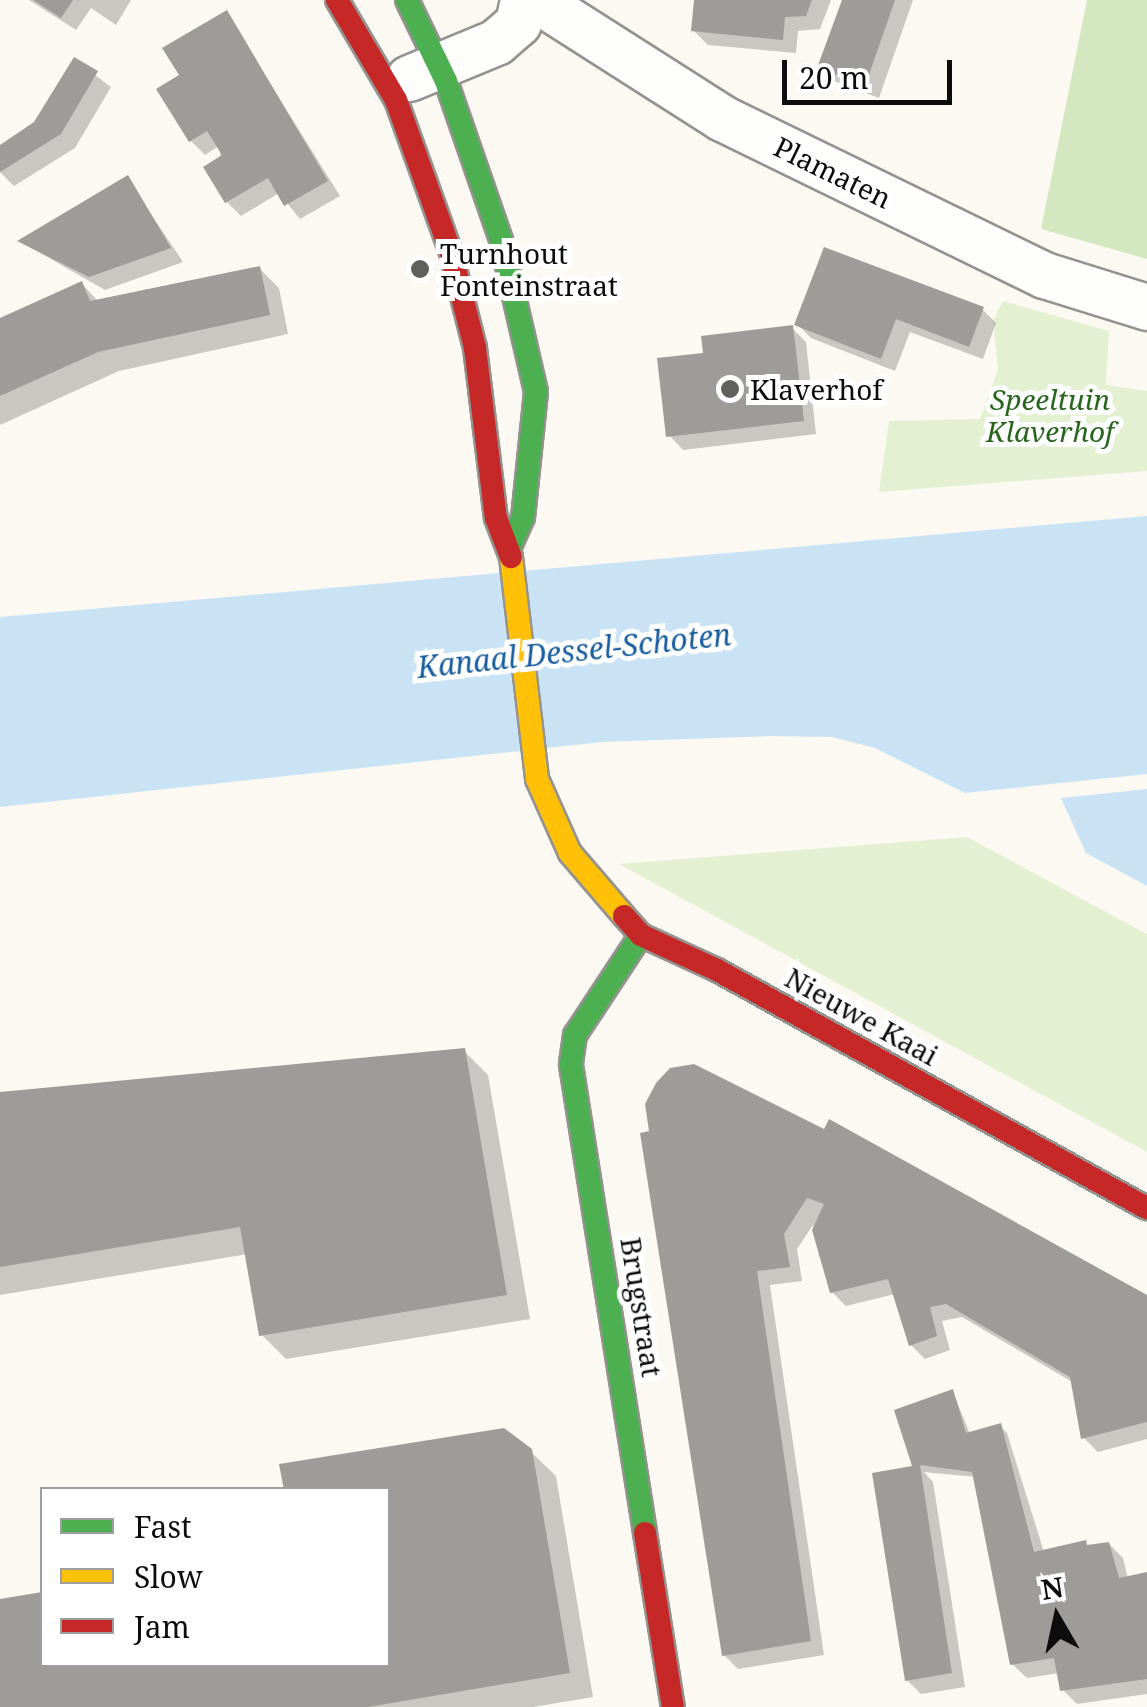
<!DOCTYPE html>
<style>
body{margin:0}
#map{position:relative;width:1147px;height:1707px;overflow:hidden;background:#fbf9f2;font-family:"Noto Serif",serif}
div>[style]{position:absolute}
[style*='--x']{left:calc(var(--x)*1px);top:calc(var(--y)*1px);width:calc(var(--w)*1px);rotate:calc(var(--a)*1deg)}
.green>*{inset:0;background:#e3f0d2}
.forest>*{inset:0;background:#d3e7c0}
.water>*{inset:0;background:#c9e3f5}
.shadow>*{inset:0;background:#0003}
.building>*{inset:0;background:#9e9c98}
.roads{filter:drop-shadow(2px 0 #949390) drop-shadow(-2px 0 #949390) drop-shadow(0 2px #949390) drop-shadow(0 -2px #949390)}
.street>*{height:45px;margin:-22.5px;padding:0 22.5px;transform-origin:22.5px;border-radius:22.5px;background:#fefefd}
.fast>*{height:22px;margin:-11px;padding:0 11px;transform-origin:11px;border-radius:11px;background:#4caf50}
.slow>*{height:22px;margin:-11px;padding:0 11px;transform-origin:11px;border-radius:11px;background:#ffc107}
.jam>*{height:22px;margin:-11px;padding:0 11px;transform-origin:11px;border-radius:11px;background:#c62828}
.dots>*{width:28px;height:28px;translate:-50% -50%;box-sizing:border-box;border:5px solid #fff;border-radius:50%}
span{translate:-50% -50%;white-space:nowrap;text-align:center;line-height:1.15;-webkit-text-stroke:10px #fff;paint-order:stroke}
.street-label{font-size:28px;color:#0d0d0d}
.poi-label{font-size:28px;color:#0d0d0d}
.left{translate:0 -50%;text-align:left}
.park-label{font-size:28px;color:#29651e;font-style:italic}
.water-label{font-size:30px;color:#185d9e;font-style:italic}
.legend{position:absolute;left:40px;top:1487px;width:350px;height:180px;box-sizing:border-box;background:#fff;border:2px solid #9e9e9e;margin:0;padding:12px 18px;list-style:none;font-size:30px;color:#0d0d0d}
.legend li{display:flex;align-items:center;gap:20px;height:50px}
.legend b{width:50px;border:2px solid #9e9e9e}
.north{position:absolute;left:1007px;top:1567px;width:100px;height:100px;-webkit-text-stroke:8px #fff;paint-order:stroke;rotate:351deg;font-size:28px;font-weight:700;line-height:40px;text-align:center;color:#0d0d0d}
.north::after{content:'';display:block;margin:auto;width:35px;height:45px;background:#0d0d0d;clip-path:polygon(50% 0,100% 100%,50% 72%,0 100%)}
.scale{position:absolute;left:782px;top:60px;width:170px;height:45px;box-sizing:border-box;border:5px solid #0d0d0d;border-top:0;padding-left:12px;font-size:30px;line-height:35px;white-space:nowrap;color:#0d0d0d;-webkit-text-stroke:8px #fff;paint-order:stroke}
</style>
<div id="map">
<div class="green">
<div style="clip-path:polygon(1003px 301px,1109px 331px,1106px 385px,1147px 391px,1147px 471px,879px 492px,889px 421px,980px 419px,998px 369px,993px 320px)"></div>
<div style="clip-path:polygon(967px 837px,1147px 934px,1147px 1152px,619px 864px)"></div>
</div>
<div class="forest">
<div style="clip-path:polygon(1087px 0,1147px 0,1147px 259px,1041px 229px)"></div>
</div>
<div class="water">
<div style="clip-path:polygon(1147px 516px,1147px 774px,965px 793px,875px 748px,832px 737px,770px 736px,602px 742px,0 807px,0 617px)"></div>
<div style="clip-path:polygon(1147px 789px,1147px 886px,1086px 853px,1061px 798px)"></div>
</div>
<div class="shadow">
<div style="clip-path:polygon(29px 0,131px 0,116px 25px,91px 8px,76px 30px)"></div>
<div style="clip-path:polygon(697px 0,831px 0,820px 29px,798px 31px,796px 53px,708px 45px,694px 31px)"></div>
<div style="clip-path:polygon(844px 0,913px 0,879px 98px,834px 81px,820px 67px)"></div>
<div style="clip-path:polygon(227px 14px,340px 196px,300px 219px,279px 193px,241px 216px,227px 202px,219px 146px,205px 155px,191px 141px,182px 76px)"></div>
<div style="clip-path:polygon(75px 60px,111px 87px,75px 148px,14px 186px,0 172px,0 153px,36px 124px)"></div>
<div style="clip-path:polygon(127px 178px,183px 262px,105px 290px,21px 242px)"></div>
<div style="clip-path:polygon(259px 268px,279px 288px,288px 334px,119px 371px,0 425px,0 321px,82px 284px,99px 302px)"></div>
<div style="clip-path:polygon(982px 309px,996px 323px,983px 359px,910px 332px,895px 371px,811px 338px,797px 324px)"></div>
<div style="clip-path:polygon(792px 328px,806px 342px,816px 434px,683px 450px,669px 435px,705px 355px)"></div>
<div style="clip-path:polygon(464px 1051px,488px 1075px,530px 1319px,286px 1359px,262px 1335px,248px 1254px,0 1295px,0 1094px)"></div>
<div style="clip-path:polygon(694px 1067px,1147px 1296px,1147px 1439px,1098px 1452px,1084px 1438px,1074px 1383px,962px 1317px,942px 1321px,950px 1350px,925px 1359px,911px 1345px,895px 1294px,846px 1306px,832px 1292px,813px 1225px,797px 1249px,802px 1281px,770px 1285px,824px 1655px,738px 1669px,724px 1655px,651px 1133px)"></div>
<div style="clip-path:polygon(953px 1392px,970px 1434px,1000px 1426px,1007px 1433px,1044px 1552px,1109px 1544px,1123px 1558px,1128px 1579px,1147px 1575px,1147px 1694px,1077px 1704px,1063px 1690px,1059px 1673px,1027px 1678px,1012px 1664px,976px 1477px,924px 1472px,933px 1482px,965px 1687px,921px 1694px,907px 1680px,917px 1468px)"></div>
<div style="clip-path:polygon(530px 1451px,556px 1476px,593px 1697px,533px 1707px,0 1707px,0 1601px,42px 1595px,42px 1664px,388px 1664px,388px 1490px)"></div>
</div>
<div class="building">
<div style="clip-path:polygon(33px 0,73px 0,61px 18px)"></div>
<div style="clip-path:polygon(694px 0,812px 0,806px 16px,785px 17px,783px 40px,691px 31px)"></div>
<div style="clip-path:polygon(842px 0,895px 0,865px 86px,817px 68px)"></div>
<div style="clip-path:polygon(227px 10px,328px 181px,284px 206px,268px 178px,225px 203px,203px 167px,222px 155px,207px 131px,189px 142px,156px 89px,179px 75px,162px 48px)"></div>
<div style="clip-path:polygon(74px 57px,98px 71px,61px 134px,0 172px,0 145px,34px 122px)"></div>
<div style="clip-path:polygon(128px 175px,171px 248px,89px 277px,17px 241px)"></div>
<div style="clip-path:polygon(824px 247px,984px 307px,969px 347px,896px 319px,881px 359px,794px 325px)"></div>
<div style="clip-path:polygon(260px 266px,270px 315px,98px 352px,0 396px,0 318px,82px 281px,90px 301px)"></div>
<div style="clip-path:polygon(793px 325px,804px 421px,666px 437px,657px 358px,703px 353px,701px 336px)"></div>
<div style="clip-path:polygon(465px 1048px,507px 1295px,259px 1336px,240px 1227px,0 1267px,0 1092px)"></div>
<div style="clip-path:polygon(694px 1064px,824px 1129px,829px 1119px,1147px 1295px,1147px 1422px,1081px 1439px,1070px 1377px,946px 1304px,930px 1307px,937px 1336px,909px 1346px,888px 1279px,830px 1293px,812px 1230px,824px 1204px,807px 1198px,784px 1234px,790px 1267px,757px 1271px,811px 1641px,722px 1656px,640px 1133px,649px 1131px,645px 1104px,656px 1083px,670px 1068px)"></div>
<div style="clip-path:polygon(953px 1389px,966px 1433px,1001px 1423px,1034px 1552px,1086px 1540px,1087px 1545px,1109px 1542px,1119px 1578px,1147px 1572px,1147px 1679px,1060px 1691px,1054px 1658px,1010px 1665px,972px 1472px,920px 1465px,952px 1673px,905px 1681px,872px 1473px,912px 1466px,894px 1410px)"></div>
<div style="clip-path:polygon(504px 1428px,532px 1449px,570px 1673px,368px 1707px,0 1707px,0 1599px,42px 1592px,42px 1664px,388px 1664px,388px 1490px,284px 1490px,279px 1464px)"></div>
</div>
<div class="roads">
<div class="street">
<div style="--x:537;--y:0;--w:219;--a:32.5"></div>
<div style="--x:722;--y:118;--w:358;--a:26"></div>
<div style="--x:1044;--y:275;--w:108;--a:17.3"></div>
<div style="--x:409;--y:78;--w:94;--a:-22.5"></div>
<div style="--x:496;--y:42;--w:29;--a:-41"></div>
<div style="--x:518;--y:23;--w:24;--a:-78"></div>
</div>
<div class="fast">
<div style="--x:407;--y:0;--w:90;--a:64.3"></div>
<div style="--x:446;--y:81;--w:168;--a:70.9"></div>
<div style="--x:501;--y:240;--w:156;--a:77"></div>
<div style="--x:536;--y:392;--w:126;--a:95.9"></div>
<div style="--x:523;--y:517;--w:32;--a:114"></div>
<div style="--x:641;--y:935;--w:120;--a:123.4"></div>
<div style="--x:575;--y:1035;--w:30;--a:98"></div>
<div style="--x:571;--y:1065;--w:474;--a:81"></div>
</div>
<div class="slow">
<div style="--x:511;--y:557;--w:224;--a:83.3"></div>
<div style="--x:537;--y:779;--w:81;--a:66"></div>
<div style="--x:570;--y:853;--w:83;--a:49.4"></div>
</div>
<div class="jam">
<div style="--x:337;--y:0;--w:116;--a:59.5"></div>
<div style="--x:396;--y:100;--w:163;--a:70.2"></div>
<div style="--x:451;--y:253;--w:98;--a:75.8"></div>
<div style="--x:475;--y:348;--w:171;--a:83"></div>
<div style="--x:496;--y:518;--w:42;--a:69"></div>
<div style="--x:624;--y:916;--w:25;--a:48"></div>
<div style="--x:641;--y:935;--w:84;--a:24.7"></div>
<div style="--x:717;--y:970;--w:491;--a:29"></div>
<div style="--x:645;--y:1533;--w:176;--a:80.9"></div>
</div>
</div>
<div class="dots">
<div style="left:420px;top:269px;background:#60605d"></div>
<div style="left:730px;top:389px;background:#60605d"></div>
</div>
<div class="street-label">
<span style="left:833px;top:172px;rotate:26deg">Plamaten</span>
<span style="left:862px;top:1016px;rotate:29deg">Nieuwe Kaai</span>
<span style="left:642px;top:1307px;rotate:81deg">Brugstraat</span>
</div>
<div class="poi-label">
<span class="left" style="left:440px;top:269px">Turnhout<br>Fonteinstraat</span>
<span class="left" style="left:750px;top:389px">Klaverhof</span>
</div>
<div class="park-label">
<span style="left:1050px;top:415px">Speeltuin<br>Klaverhof</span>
</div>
<div class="water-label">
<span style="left:574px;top:651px;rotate:-6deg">Kanaal Dessel-Schoten</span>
</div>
<ul class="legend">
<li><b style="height:12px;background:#4caf50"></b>Fast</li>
<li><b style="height:12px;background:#ffc107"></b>Slow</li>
<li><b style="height:12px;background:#c62828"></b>Jam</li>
</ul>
<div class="north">N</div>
<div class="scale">20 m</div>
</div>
